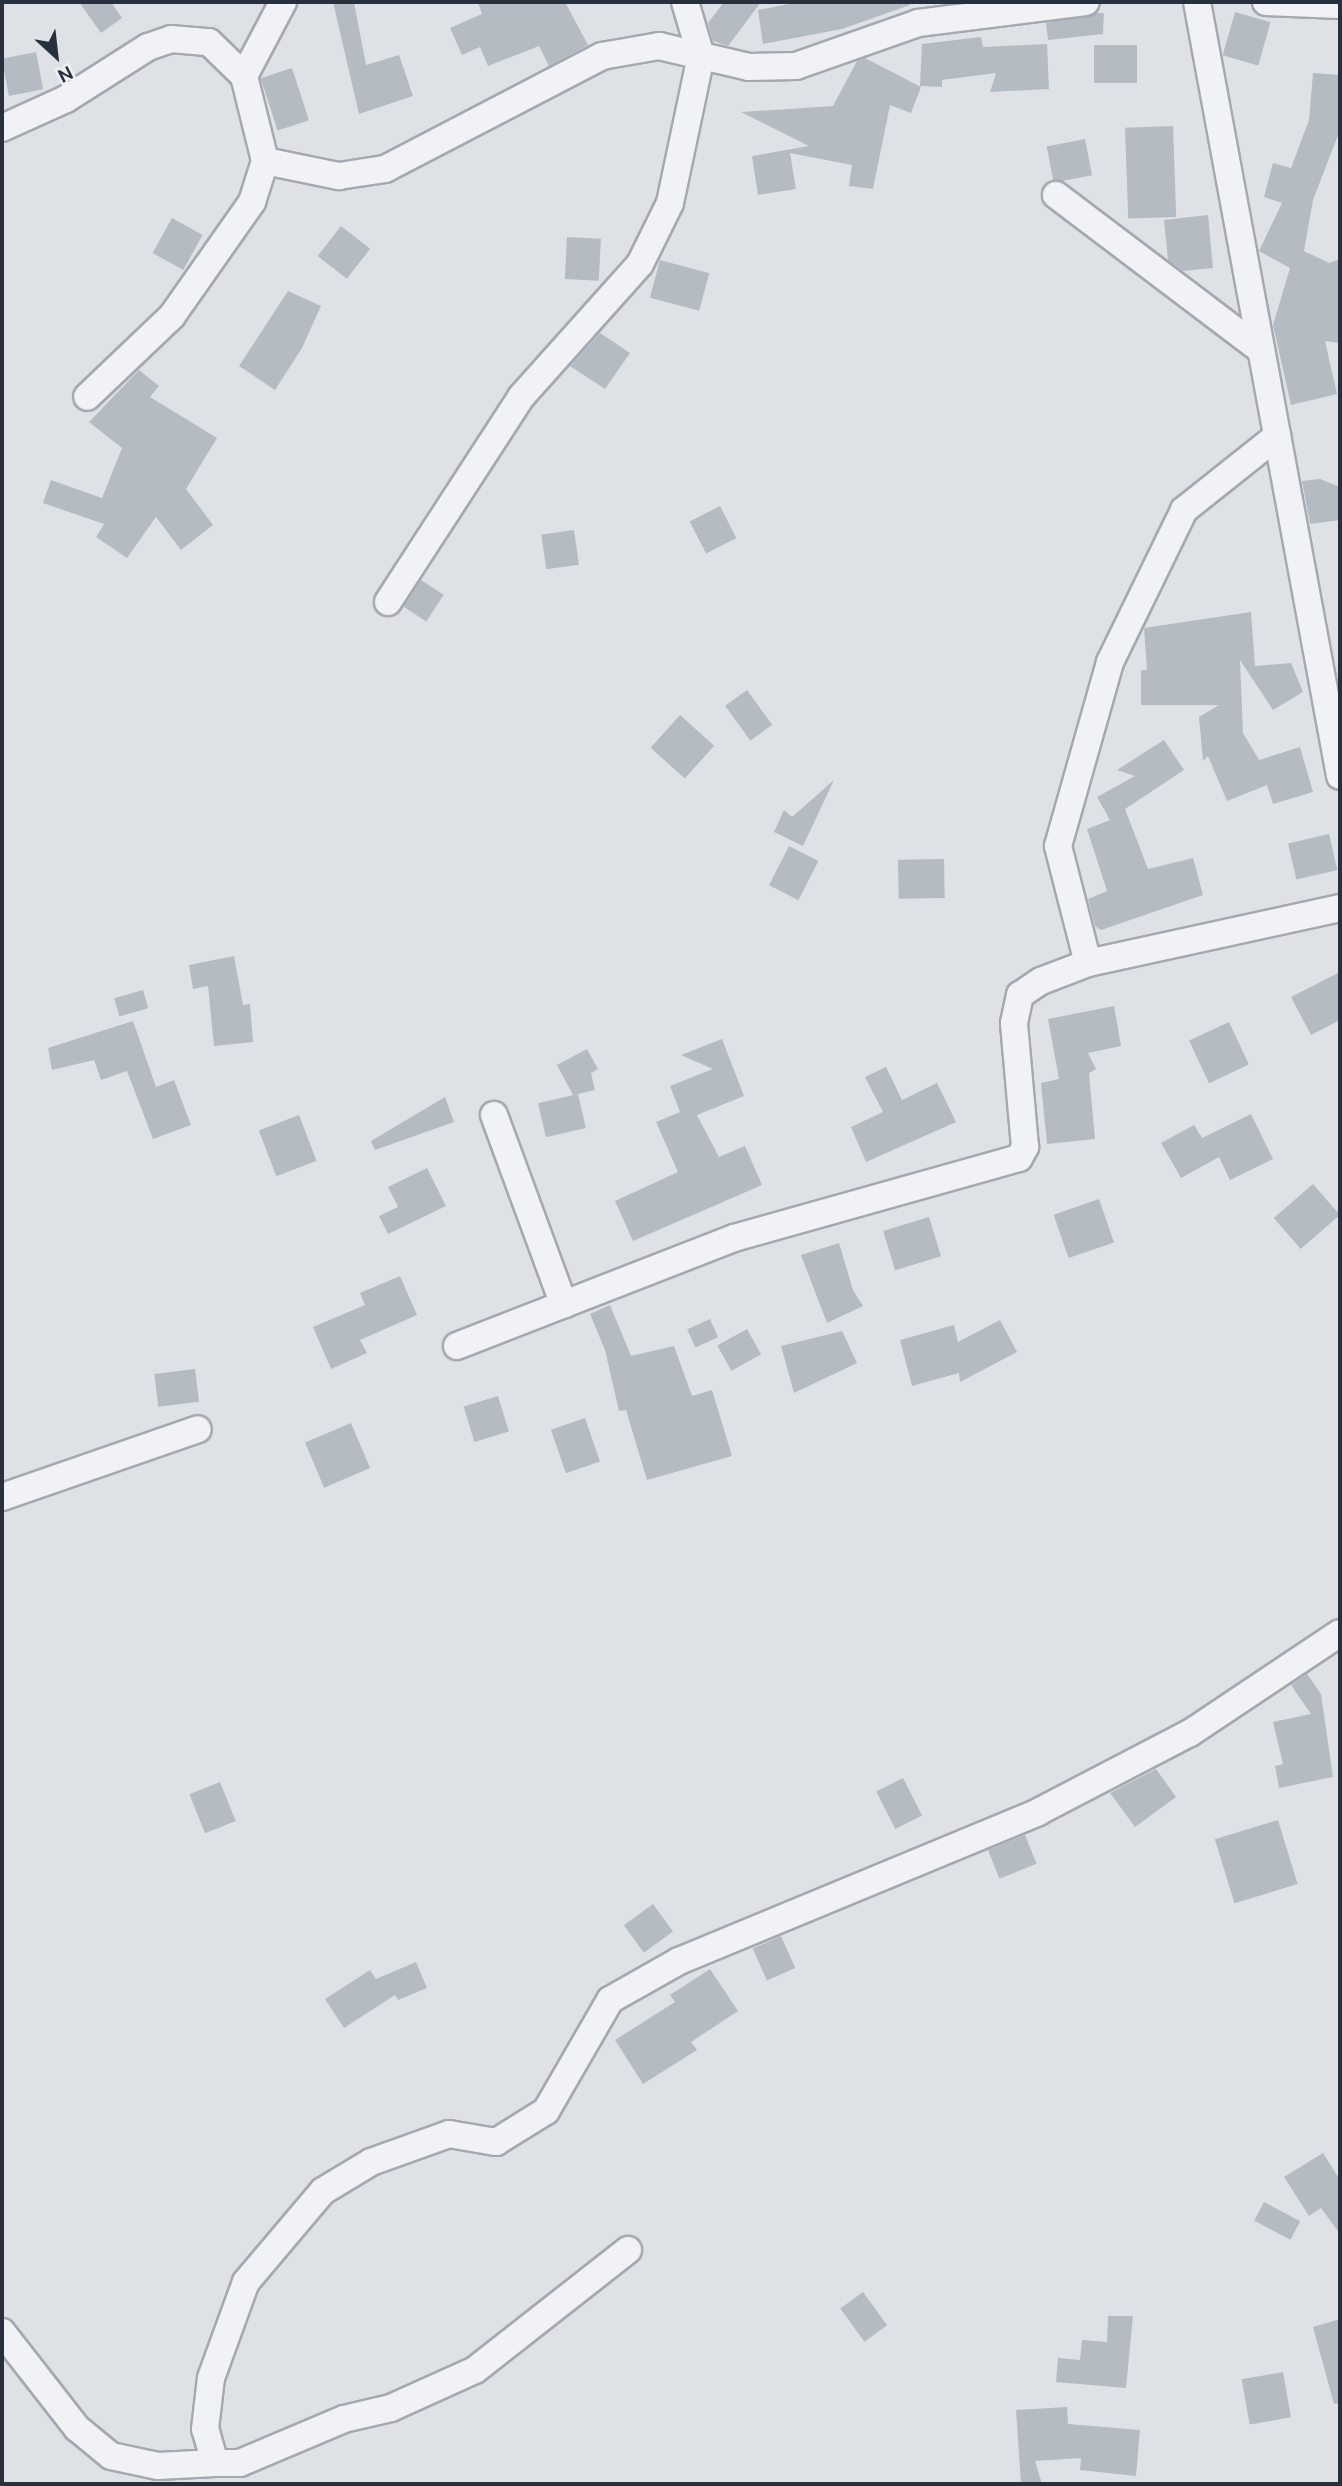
<!DOCTYPE html>
<style>
body{margin:0}
#map{position:relative;width:1342px;height:2486px;overflow:hidden;background:#dee2e7;font-family:Ubuntu,sans-serif}
div>[style]{position:absolute}
[style*='--x']{left:calc(var(--x)*1px);top:calc(var(--y)*1px);width:calc(var(--w)*1px);rotate:calc(var(--a)*1deg)}
.building>*{inset:0;background:#b5bbc3;transform-origin:0 0}
.roads{filter:drop-shadow(2px 0 #a4a9b1) drop-shadow(-2px 0 #a4a9b1) drop-shadow(0 2px #a4a9b1) drop-shadow(0 -2px #a4a9b1)}
.street>*{height:26px;margin:-13px;padding:0 13px;transform-origin:13px;border-radius:13px;background:#f0f2f5}
span{translate:-50% -50%;white-space:nowrap;text-align:center;line-height:1.15;-webkit-text-stroke:5px #edf1f5;paint-order:stroke}
.frame{position:absolute;inset:0;border:4px solid #28303d;pointer-events:none}
.north{position:absolute;left:21px;top:21px;width:70px;height:70px;-webkit-text-stroke:5px #edf1f5;paint-order:stroke;rotate:153deg;font-size:19px;font-weight:700;line-height:28px;text-align:center;color:#28303d}
.north::after{content:'';display:block;margin:auto;width:24px;height:32px;background:#28303d;clip-path:polygon(50% 0,100% 100%,50% 72%,0 100%)}
</style>
<div id="map">
<div class="building">
<div style="clip-path:polygon(79px 2px,111px 2px,122px 18px,101px 33px)"></div>
<div style="clip-path:polygon(333px 2px,354px 2px,366px 65px,399px 55px,413px 96px,359px 114px)"></div>
<div style="clip-path:polygon(478px 2px,565px 2px,588px 45px,549px 66px,539px 46px,488px 66px,480px 47px,462px 55px,450px 28px,482px 14px)"></div>
<div style="clip-path:polygon(724px 2px,761px 2px,728px 46px,713px 41px,708px 23px)"></div>
<div style="clip-path:polygon(799px 2px,910px 2px,910px 5px,842px 29px,763px 44px,758px 10px)"></div>
<div style="left:1235px;top:12px;width:37px;height:45px;rotate:16deg"></div>
<div style="clip-path:polygon(1097px 13px,1104px 13px,1103px 34px,1048px 40px,1046px 23px)"></div>
<div style="clip-path:polygon(981px 37px,983px 47px,1047px 44px,1049px 89px,990px 92px,996px 73px,942px 80px,942px 87px,920px 86px,922px 44px)"></div>
<div style="left:1137px;top:45px;width:38px;height:43px;rotate:90deg"></div>
<div style="left:36px;top:52px;width:38px;height:35px;rotate:79deg"></div>
<div style="clip-path:polygon(865px 58px,921px 87px,911px 113px,890px 105px,873px 189px,849px 186px,852px 165px,790px 153px,796px 189px,758px 195px,752px 156px,809px 146px,741px 112px,833px 106px,857px 61px)"></div>
<div style="left:292px;top:68px;width:55px;height:33px;rotate:72deg"></div>
<div style="clip-path:polygon(1313px 73px,1340px 75px,1340px 130px,1313px 200px,1304px 251px,1329px 263px,1340px 259px,1340px 343px,1325px 341px,1337px 394px,1291px 405px,1273px 325px,1290px 268px,1259px 251px,1282px 203px,1264px 197px,1273px 163px,1291px 168px,1309px 120px)"></div>
<div style="left:1173px;top:126px;width:91px;height:48px;rotate:88deg"></div>
<div style="left:1085px;top:139px;width:37px;height:39px;rotate:79deg"></div>
<div style="clip-path:polygon(1208px 215px,1213px 268px,1183px 271px,1168px 260px,1164px 220px)"></div>
<div style="left:172px;top:218px;width:35px;height:40px;rotate:29deg"></div>
<div style="left:341px;top:226px;width:37px;height:38px;rotate:38deg"></div>
<div style="left:567px;top:237px;width:34px;height:42px;rotate:3deg"></div>
<div style="left:660px;top:260px;width:51px;height:39px;rotate:15deg"></div>
<div style="clip-path:polygon(288px 291px,321px 306px,302px 348px,275px 390px,239px 366px)"></div>
<div style="clip-path:polygon(600px 333px,630px 353px,605px 389px,570px 366px)"></div>
<div style="clip-path:polygon(139px 370px,159px 386px,150px 397px,217px 438px,186px 489px,213px 525px,181px 550px,156px 517px,127px 558px,96px 537px,104px 524px,43px 503px,51px 480px,102px 498px,122px 448px,89px 422px)"></div>
<div style="clip-path:polygon(1320px 479px,1340px 487px,1340px 520px,1310px 524px,1302px 481px)"></div>
<div style="left:720px;top:506px;width:36px;height:34px;rotate:63deg"></div>
<div style="left:574px;top:530px;width:35px;height:33px;rotate:82deg"></div>
<div style="left:421px;top:580px;width:27px;height:32px;rotate:33deg"></div>
<div style="clip-path:polygon(1251px 612px,1255px 666px,1291px 663px,1303px 692px,1273px 710px,1240px 660px,1243px 733px,1259px 760px,1300px 747px,1313px 792px,1273px 804px,1267px 785px,1227px 801px,1208px 756px,1203px 761px,1199px 717px,1219px 705px,1141px 705px,1141px 670px,1147px 670px,1144px 628px)"></div>
<div style="left:747px;top:690px;width:43px;height:27px;rotate:54deg"></div>
<div style="left:680px;top:715px;width:46px;height:44px;rotate:42deg"></div>
<div style="clip-path:polygon(1164px 740px,1184px 770px,1125px 809px,1148px 869px,1193px 858px,1203px 895px,1101px 930px,1095px 926px,1088px 899px,1107px 891px,1087px 829px,1110px 820px,1097px 797px,1135px 776px,1117px 770px)"></div>
<div style="clip-path:polygon(834px 780px,803px 846px,774px 832px,784px 810px,792px 817px)"></div>
<div style="left:1329px;top:834px;width:37px;height:42px;rotate:77deg"></div>
<div style="left:789px;top:846px;width:33px;height:44px;rotate:27deg"></div>
<div style="left:944px;top:859px;width:39px;height:46px;rotate:89deg"></div>
<div style="clip-path:polygon(234px 956px,243px 1005px,250px 1004px,253px 1042px,214px 1046px,208px 986px,193px 989px,189px 965px)"></div>
<div style="clip-path:polygon(1340px 972px,1340px 1020px,1311px 1035px,1291px 997px)"></div>
<div style="left:143px;top:990px;width:19px;height:30px;rotate:74deg"></div>
<div style="clip-path:polygon(1114px 1006px,1121px 1046px,1088px 1053px,1096px 1069px,1089px 1073px,1095px 1139px,1047px 1144px,1041px 1083px,1059px 1079px,1048px 1019px)"></div>
<div style="clip-path:polygon(133px 1021px,156px 1087px,174px 1080px,191px 1125px,153px 1139px,127px 1071px,101px 1080px,94px 1060px,52px 1070px,48px 1048px)"></div>
<div style="left:1229px;top:1022px;width:47px;height:44px;rotate:65deg"></div>
<div style="clip-path:polygon(722px 1039px,744px 1096px,697px 1115px,719px 1157px,745px 1146px,762px 1185px,633px 1241px,615px 1201px,678px 1172px,656px 1122px,680px 1112px,670px 1086px,713px 1069px,681px 1055px)"></div>
<div style="clip-path:polygon(587px 1049px,598px 1069px,591px 1073px,595px 1090px,573px 1095px,557px 1065px)"></div>
<div style="clip-path:polygon(886px 1067px,902px 1100px,937px 1083px,956px 1122px,866px 1162px,851px 1127px,883px 1112px,865px 1077px)"></div>
<div style="left:578px;top:1094px;width:35px;height:41px;rotate:77deg"></div>
<div style="clip-path:polygon(445px 1097px,454px 1122px,375px 1150px,371px 1141px)"></div>
<div style="clip-path:polygon(1251px 1114px,1273px 1159px,1230px 1180px,1219px 1157px,1181px 1178px,1161px 1143px,1194px 1125px,1202px 1138px)"></div>
<div style="left:299px;top:1115px;width:49px;height:43px;rotate:69deg"></div>
<div style="clip-path:polygon(427px 1168px,446px 1206px,388px 1234px,379px 1216px,398px 1207px,388px 1187px)"></div>
<div style="left:1313px;top:1184px;width:41px;height:52px;rotate:49deg"></div>
<div style="left:1099px;top:1199px;width:46px;height:48px;rotate:71deg"></div>
<div style="left:929px;top:1217px;width:41px;height:48px;rotate:73deg"></div>
<div style="clip-path:polygon(839px 1243px,853px 1290px,863px 1306px,827px 1323px,801px 1255px)"></div>
<div style="clip-path:polygon(400px 1276px,417px 1315px,360px 1340px,367px 1353px,331px 1369px,313px 1327px,365px 1305px,360px 1293px)"></div>
<div style="clip-path:polygon(610px 1305px,631px 1356px,674px 1346px,692px 1396px,712px 1390px,732px 1456px,647px 1480px,626px 1410px,619px 1411px,605px 1350px,590px 1314px)"></div>
<div style="left:710px;top:1319px;width:20px;height:25px;rotate:66deg"></div>
<div style="clip-path:polygon(1000px 1320px,1017px 1352px,960px 1382px,959px 1373px,912px 1386px,900px 1340px,954px 1325px,958px 1342px)"></div>
<div style="left:747px;top:1329px;width:29px;height:34px;rotate:61deg"></div>
<div style="clip-path:polygon(842px 1331px,857px 1363px,794px 1393px,781px 1346px)"></div>
<div style="left:195px;top:1369px;width:33px;height:41px;rotate:83deg"></div>
<div style="left:498px;top:1396px;width:37px;height:36px;rotate:73deg"></div>
<div style="left:585px;top:1418px;width:46px;height:36px;rotate:71deg"></div>
<div style="left:351px;top:1423px;width:49px;height:50px;rotate:67deg"></div>
<div style="clip-path:polygon(1307px 1674px,1321px 1694px,1333px 1777px,1279px 1788px,1275px 1766px,1283px 1764px,1273px 1722px,1311px 1714px,1291px 1685px)"></div>
<div style="clip-path:polygon(1156px 1769px,1176px 1797px,1135px 1827px,1110px 1793px)"></div>
<div style="left:903px;top:1778px;width:42px;height:30px;rotate:63deg"></div>
<div style="left:220px;top:1782px;width:42px;height:33px;rotate:68deg"></div>
<div style="left:1278px;top:1820px;width:67px;height:66px;rotate:73deg"></div>
<div style="left:1025px;top:1835px;width:31px;height:40px;rotate:68deg"></div>
<div style="left:653px;top:1904px;width:34px;height:36px;rotate:54deg"></div>
<div style="left:781px;top:1936px;width:35px;height:31px;rotate:66deg"></div>
<div style="clip-path:polygon(416px 1962px,427px 1988px,398px 2000px,395px 1995px,344px 2028px,325px 1999px,370px 1970px,376px 1979px)"></div>
<div style="clip-path:polygon(710px 1969px,738px 2011px,691px 2042px,697px 2050px,643px 2084px,615px 2040px,675px 2002px,670px 1995px)"></div>
<div style="clip-path:polygon(1323px 2153px,1340px 2180px,1340px 2234px,1321px 2208px,1309px 2216px,1284px 2177px)"></div>
<div style="left:1264px;top:2202px;width:41px;height:21px;rotate:28deg"></div>
<div style="left:863px;top:2292px;width:41px;height:28px;rotate:54deg"></div>
<div style="clip-path:polygon(1108px 2316px,1133px 2316px,1126px 2388px,1056px 2382px,1058px 2358px,1080px 2360px,1082px 2340px,1107px 2342px)"></div>
<div style="clip-path:polygon(1340px 2319px,1340px 2403px,1334px 2404px,1313px 2327px)"></div>
<div style="left:1283px;top:2372px;width:46px;height:42px;rotate:80deg"></div>
<div style="clip-path:polygon(1067px 2407px,1068px 2424px,1140px 2430px,1136px 2476px,1080px 2470px,1081px 2458px,1035px 2461px,1042px 2484px,1021px 2484px,1016px 2410px)"></div>
</div>
<div class="roads">
<div class="street">
<div style="--x:1197;--y:2;--w:787;--a:79.53"></div>
<div style="--x:1266;--y:2;--w:74;--a:2.3"></div>
<div style="--x:244;--y:76;--w:84;--a:-62.2"></div>
<div style="--x:2;--y:128;--w:70;--a:-24.4"></div>
<div style="--x:66;--y:99;--w:97;--a:-32.4"></div>
<div style="--x:148;--y:47;--w:24;--a:-19"></div>
<div style="--x:171;--y:39;--w:38;--a:5"></div>
<div style="--x:209;--y:42;--w:49;--a:44.2"></div>
<div style="--x:244;--y:76;--w:88;--a:76.1"></div>
<div style="--x:265;--y:161;--w:43;--a:107.6"></div>
<div style="--x:252;--y:202;--w:139;--a:125.1"></div>
<div style="--x:172;--y:316;--w:117;--a:136.4"></div>
<div style="--x:265;--y:161;--w:76;--a:11.5"></div>
<div style="--x:339;--y:176;--w:47;--a:-8.7"></div>
<div style="--x:385;--y:169;--w:245;--a:-27.5"></div>
<div style="--x:602;--y:56;--w:58;--a:-10"></div>
<div style="--x:659;--y:46;--w:92;--a:13.1"></div>
<div style="--x:749;--y:67;--w:47;--a:-1.2"></div>
<div style="--x:796;--y:66;--w:129;--a:-19.4"></div>
<div style="--x:918;--y:23;--w:169;--a:-7.1"></div>
<div style="--x:1056;--y:195;--w:257;--a:37.1"></div>
<div style="--x:388;--y:602;--w:244;--a:-57"></div>
<div style="--x:521;--y:397;--w:178;--a:-48.2"></div>
<div style="--x:640;--y:264;--w:68;--a:-63.8"></div>
<div style="--x:670;--y:203;--w:150;--a:-78.1"></div>
<div style="--x:701;--y:56;--w:56;--a:-106.5"></div>
<div style="--x:1088;--y:963;--w:121;--a:-104.4"></div>
<div style="--x:1058;--y:846;--w:191;--a:-74.2"></div>
<div style="--x:1110;--y:662;--w:169;--a:-64"></div>
<div style="--x:1184;--y:510;--w:119;--a:-38.5"></div>
<div style="--x:494;--y:1115;--w:202;--a:69.8"></div>
<div style="--x:457;--y:1346;--w:297;--a:-21.3"></div>
<div style="--x:734;--y:1238;--w:296;--a:-15.7"></div>
<div style="--x:1019;--y:1158;--w:13;--a:-61"></div>
<div style="--x:1025;--y:1147;--w:124;--a:-95.1"></div>
<div style="--x:1014;--y:1023;--w:29;--a:-78"></div>
<div style="--x:1020;--y:995;--w:25;--a:-34"></div>
<div style="--x:1041;--y:981;--w:50;--a:-21"></div>
<div style="--x:1088;--y:963;--w:258;--a:-12.3"></div>
<div style="--x:2;--y:1497;--w:207;--a:-19.1"></div>
<div style="--x:628;--y:2250;--w:194;--a:141.9"></div>
<div style="--x:475;--y:2370;--w:92;--a:155.7"></div>
<div style="--x:391;--y:2408;--w:48;--a:166.8"></div>
<div style="--x:344;--y:2419;--w:113;--a:157.1"></div>
<div style="--x:240;--y:2463;--w:25;--a:180"></div>
<div style="--x:215;--y:2463;--w:35;--a:-106"></div>
<div style="--x:205;--y:2429;--w:51;--a:-83.3"></div>
<div style="--x:211;--y:2378;--w:102;--a:-70"></div>
<div style="--x:246;--y:2282;--w:119;--a:-49.8"></div>
<div style="--x:323;--y:2191;--w:56;--a:-31.1"></div>
<div style="--x:371;--y:2162;--w:83;--a:-19.7"></div>
<div style="--x:449;--y:2134;--w:48;--a:9.7"></div>
<div style="--x:496;--y:2142;--w:59;--a:-31.8"></div>
<div style="--x:546;--y:2111;--w:128;--a:-60"></div>
<div style="--x:610;--y:2000;--w:79;--a:-29.5"></div>
<div style="--x:679;--y:1961;--w:389;--a:-22.5"></div>
<div style="--x:1038;--y:1812;--w:171;--a:-27.5"></div>
<div style="--x:1190;--y:1733;--w:180;--a:-33.7"></div>
<div style="--x:2;--y:2332;--w:122;--a:52"></div>
<div style="--x:77;--y:2428;--w:44;--a:39.5"></div>
<div style="--x:111;--y:2456;--w:48;--a:12"></div>
<div style="--x:158;--y:2466;--w:57;--a:-3"></div>
</div>
</div>
<div class="frame"></div>
<div class="north">N</div>
</div>
